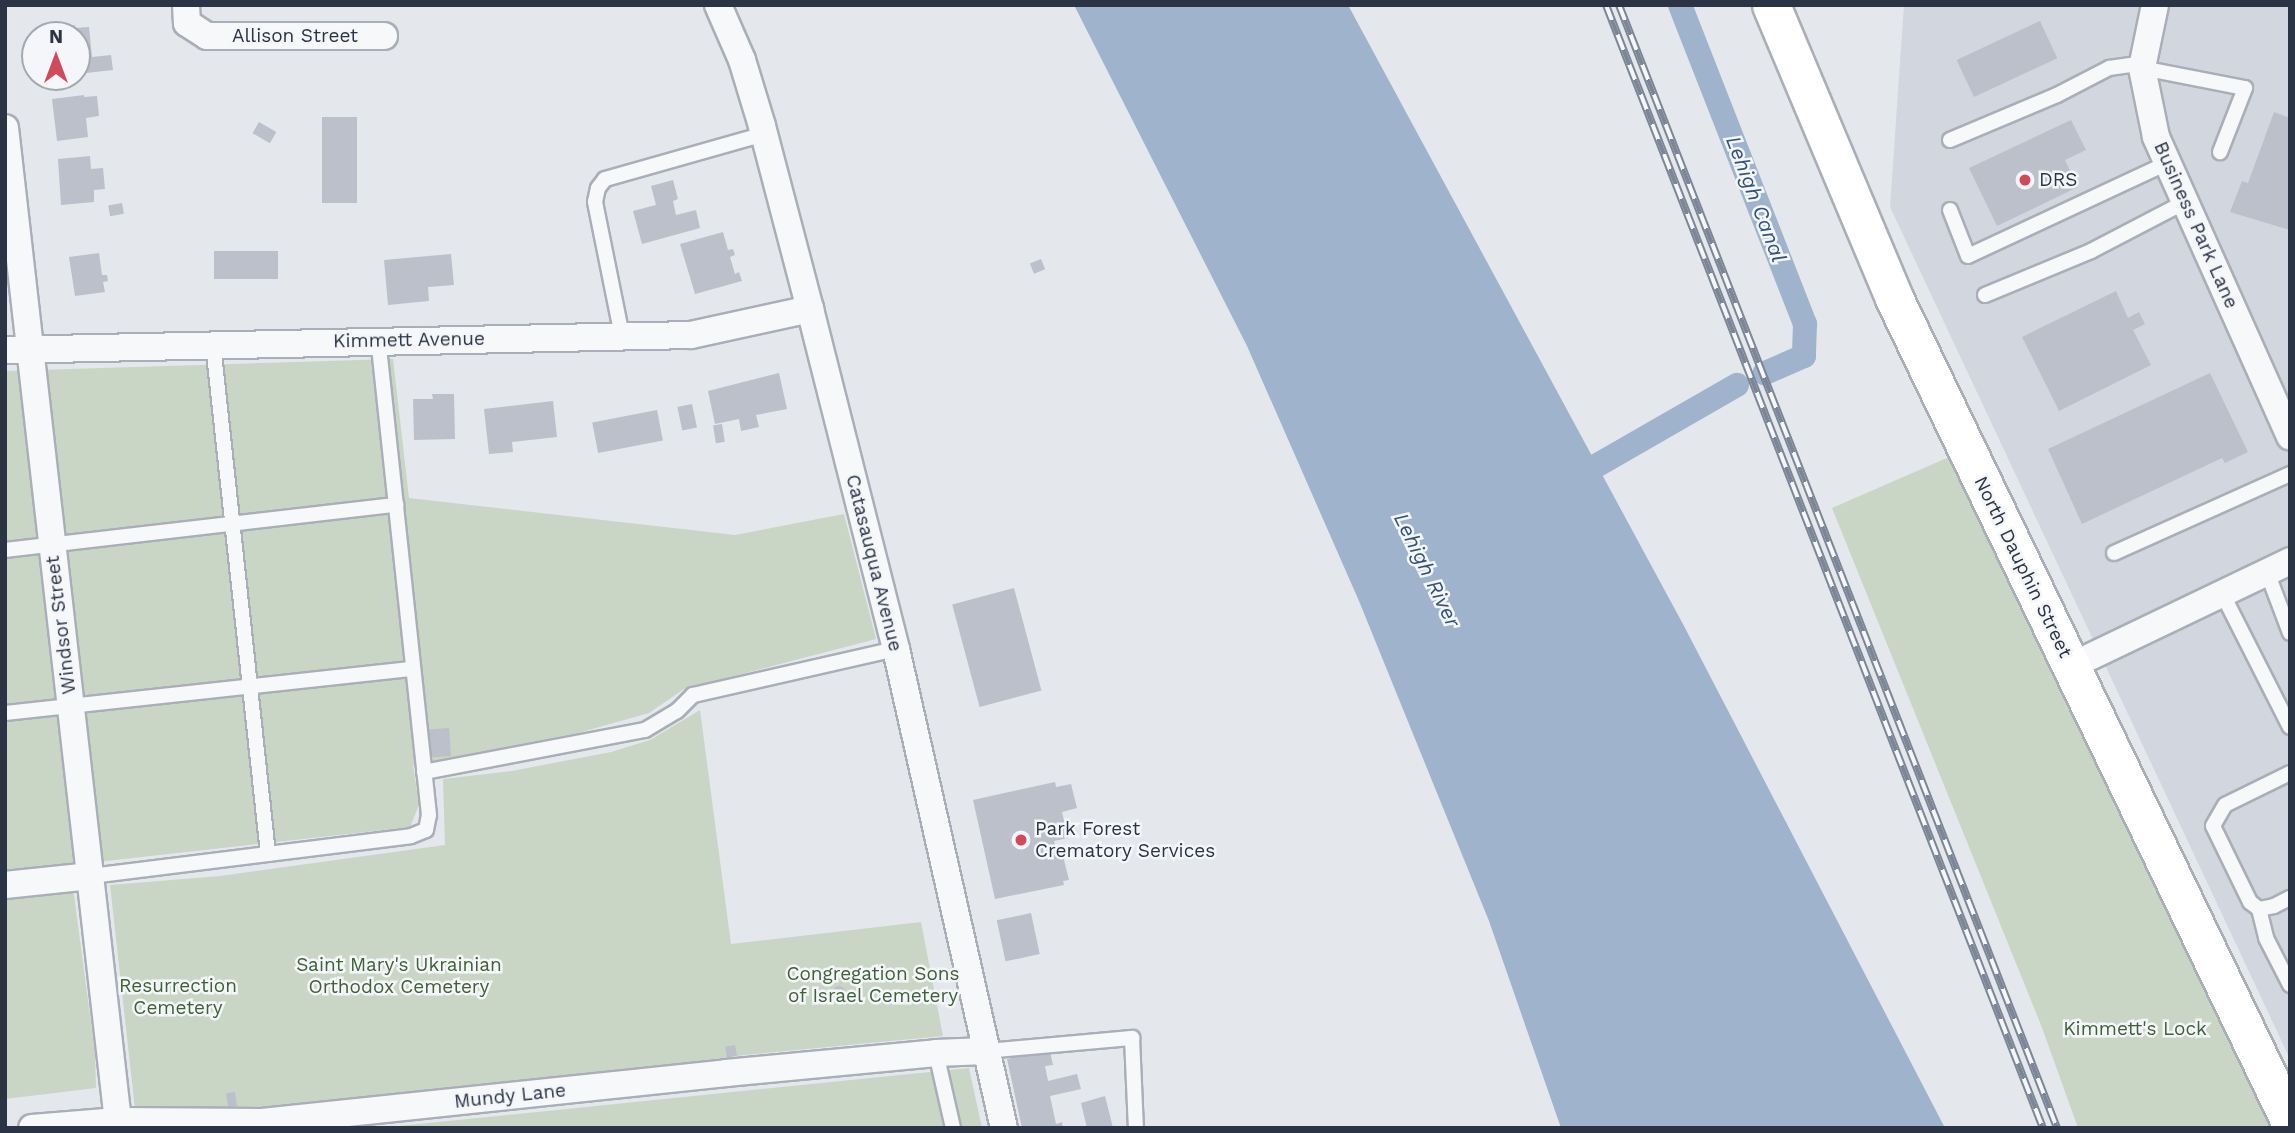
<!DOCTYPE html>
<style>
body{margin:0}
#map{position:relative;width:2295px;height:1133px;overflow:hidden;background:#e4e7ec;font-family:"Work Sans",sans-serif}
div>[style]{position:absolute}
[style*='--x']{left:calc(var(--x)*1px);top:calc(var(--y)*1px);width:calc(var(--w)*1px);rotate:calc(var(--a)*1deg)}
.built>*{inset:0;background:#d2d6de}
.green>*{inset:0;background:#c9d6c5}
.water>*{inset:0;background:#9fb4cc}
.canal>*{height:24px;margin:-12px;padding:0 12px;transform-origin:12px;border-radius:12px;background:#9fb4cc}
.building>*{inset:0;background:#bbc0ca;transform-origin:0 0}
.round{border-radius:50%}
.roads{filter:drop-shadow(2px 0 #a9aeb7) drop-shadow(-2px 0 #a9aeb7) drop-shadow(0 2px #a9aeb7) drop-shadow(0 -2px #a9aeb7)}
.lane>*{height:14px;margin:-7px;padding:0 7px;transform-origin:7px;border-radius:7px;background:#f7f8fa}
.street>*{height:26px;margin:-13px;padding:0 13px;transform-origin:13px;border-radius:13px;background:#f7f8fa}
.secondary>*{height:37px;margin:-18.5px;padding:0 18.5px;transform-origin:18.5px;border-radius:18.5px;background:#fff}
.rail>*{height:8px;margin-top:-4px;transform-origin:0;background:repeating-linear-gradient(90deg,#f4f6f9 0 16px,#7d8696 0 32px);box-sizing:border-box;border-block:2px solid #7d8696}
.dots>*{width:19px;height:19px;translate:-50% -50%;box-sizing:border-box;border:4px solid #f4f6f9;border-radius:50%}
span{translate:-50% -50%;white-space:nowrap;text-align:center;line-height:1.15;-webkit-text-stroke:5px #f4f6f9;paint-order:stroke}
.street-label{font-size:19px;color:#2b3445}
.poi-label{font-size:19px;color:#2b3445}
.left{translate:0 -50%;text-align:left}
.park-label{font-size:19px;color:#3f6138}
.water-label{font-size:21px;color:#34527a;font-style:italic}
.frame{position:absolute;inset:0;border:7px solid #2b3445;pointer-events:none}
.north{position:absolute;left:21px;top:21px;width:70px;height:70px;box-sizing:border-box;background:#f4f6f9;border:2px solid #a4a8b1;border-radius:50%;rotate:0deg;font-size:19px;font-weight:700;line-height:28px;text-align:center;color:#2b3445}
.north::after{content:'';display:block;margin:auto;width:24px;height:32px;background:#d1495b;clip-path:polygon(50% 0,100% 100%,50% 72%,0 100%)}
</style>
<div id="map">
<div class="built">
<div style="clip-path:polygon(1904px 5px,2290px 5px,2290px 1059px,1890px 207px)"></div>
</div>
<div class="green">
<div style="clip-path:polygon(393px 359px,409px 498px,735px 535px,844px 514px,876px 639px,684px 689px,649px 713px,578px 733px,413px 765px,419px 805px,410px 827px,70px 865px,95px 1053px,96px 1088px,5px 1099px,5px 371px)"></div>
<div style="clip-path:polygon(1956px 454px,2278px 1128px,2078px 1128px,2041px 1025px,1832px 508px)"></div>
<div style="clip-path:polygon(700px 710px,731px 944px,921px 922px,943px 1036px,745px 1055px,330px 1110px,135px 1109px,110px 885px,220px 876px,445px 845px,443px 779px,512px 771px,611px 752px,650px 740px)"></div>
<div style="clip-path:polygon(969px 1068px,982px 1128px,379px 1128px)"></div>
</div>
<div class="water">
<div style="clip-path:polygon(1074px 5px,1348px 5px,1684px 626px,1945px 1128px,1561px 1128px,1489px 921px,1359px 601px,1247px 346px)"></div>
</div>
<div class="canal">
<div style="--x:1680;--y:5;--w:343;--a:68.6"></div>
<div style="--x:1805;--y:324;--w:32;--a:92"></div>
<div style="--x:1804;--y:356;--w:43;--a:156.4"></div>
<div style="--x:1568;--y:482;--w:195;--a:-29.9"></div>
</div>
<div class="building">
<div style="left:2040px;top:21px;width:41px;height:92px;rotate:65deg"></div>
<div style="clip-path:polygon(75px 25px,75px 28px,89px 27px,92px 57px,111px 55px,113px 70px,77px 74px,77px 35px,38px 35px,38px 32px,69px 29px,68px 26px)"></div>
<div style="clip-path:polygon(84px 95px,84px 97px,97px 96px,99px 116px,86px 118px,88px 137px,57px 141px,52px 99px)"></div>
<div style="clip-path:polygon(2274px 112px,2290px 118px,2290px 230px,2230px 212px,2242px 181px,2248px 183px)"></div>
<div style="left:322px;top:117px;width:35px;height:86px"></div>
<div style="clip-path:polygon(2071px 120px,2086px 150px,2065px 160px,2078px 187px,1997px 226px,1969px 168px)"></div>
<div style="left:259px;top:122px;width:20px;height:13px;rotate:30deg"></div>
<div style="clip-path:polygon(90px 156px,91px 169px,103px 168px,105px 189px,94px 190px,94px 202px,61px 205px,58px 159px)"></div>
<div style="clip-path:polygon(673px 180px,678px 199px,673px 201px,676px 215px,696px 210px,700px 228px,642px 244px,633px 211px,656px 205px,651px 186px)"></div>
<div style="left:122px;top:203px;width:11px;height:14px;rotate:80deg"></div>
<div style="clip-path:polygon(723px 232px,728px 250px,733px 249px,735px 255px,730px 257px,735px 274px,739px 272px,742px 281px,695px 294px,680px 244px)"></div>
<div style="left:214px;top:251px;width:64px;height:28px"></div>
<div style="clip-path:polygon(99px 253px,102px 275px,107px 275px,108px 281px,103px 282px,105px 292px,75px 296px,69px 257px)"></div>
<div style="clip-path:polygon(451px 254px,454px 285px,428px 287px,429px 301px,388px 305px,384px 260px)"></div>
<div style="left:1041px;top:259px;width:11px;height:12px;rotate:68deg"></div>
<div style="clip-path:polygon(2116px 291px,2128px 318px,2139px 312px,2145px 324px,2133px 330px,2151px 365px,2059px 411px,2022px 337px)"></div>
<div style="clip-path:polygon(779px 373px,787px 409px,756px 415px,759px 427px,741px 431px,739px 419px,715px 424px,708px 391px)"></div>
<div style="clip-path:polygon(2210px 373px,2248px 452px,2225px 463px,2222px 458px,2082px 524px,2048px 449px)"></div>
<div style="clip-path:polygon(432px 394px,454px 394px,455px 439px,414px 440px,413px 399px,433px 399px)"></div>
<div style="clip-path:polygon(553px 401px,557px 437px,512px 442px,513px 452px,489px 454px,484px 409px)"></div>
<div style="left:692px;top:404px;width:24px;height:15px;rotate:78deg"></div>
<div style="left:657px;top:410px;width:31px;height:66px;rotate:79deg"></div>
<div style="left:722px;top:424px;width:18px;height:9px;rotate:81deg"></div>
<div style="left:1014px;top:588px;width:106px;height:64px;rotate:75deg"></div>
<div style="left:449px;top:728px;width:28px;height:22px;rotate:86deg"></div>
<div style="clip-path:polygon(1055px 782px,1056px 787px,1071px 784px,1077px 808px,1062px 812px,1068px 838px,1054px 841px,1058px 857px,1063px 856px,1069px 880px,1063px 881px,1064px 885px,995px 899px,973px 800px)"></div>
<div style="left:1031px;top:913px;width:42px;height:35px;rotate:78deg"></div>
<div class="round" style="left:833px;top:986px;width:12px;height:12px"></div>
<div style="left:735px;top:1045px;width:11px;height:10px;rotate:80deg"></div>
<div style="clip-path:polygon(1041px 1051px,1042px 1054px,1050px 1052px,1053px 1065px,1045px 1066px,1048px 1081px,1077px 1074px,1081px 1089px,1050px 1096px,1056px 1124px,1062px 1122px,1063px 1128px,1022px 1128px,1007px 1059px)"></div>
<div style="left:235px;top:1092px;width:14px;height:9px;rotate:82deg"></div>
<div style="clip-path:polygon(1105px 1096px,1113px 1128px,1087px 1128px,1081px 1103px)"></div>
</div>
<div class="roads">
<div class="lane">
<div style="--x:2142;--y:68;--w:105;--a:11"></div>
<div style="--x:2245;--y:88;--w:69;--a:111.3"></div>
<div style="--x:1950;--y:140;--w:116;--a:-22.8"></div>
<div style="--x:2057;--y:95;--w:59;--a:-27.4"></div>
<div style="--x:2109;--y:68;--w:34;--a:-8"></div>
<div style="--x:1950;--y:210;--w:49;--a:68.6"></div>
<div style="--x:1968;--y:256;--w:220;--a:-25"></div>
<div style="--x:1985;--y:295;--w:115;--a:-22.5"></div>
<div style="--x:2091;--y:251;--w:106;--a:-27.5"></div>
<div style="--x:622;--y:336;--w:137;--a:-101.4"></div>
<div style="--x:595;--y:202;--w:14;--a:-78"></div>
<div style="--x:598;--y:188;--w:11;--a:-52"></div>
<div style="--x:605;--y:179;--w:165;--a:-15.8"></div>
<div style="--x:213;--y:344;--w:513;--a:83.84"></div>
<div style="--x:5;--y:550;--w:394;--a:-6.6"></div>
<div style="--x:2114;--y:553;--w:193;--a:-24.2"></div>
<div style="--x:2267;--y:572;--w:65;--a:69.3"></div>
<div style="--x:2222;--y:593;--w:150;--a:63.1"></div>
<div style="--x:5;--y:713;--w:410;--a:-6.2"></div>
<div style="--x:424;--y:772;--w:225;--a:-10.8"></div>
<div style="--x:645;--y:730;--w:37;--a:-31"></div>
<div style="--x:677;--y:711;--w:23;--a:-45"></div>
<div style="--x:693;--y:695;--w:208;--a:-12.8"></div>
<div style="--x:2290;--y:773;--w:72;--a:153.8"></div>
<div style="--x:2225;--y:805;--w:24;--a:120"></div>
<div style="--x:2213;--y:826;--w:85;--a:64"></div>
<div style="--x:2250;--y:902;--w:11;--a:38"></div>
<div style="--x:2259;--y:909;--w:15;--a:-11"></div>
<div style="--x:2274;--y:906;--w:18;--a:-27"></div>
<div style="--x:91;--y:876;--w:322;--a:-7.1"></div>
<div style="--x:411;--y:836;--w:16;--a:-22"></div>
<div style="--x:426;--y:830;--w:15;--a:-79"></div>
<div style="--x:429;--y:815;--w:477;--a:-96.1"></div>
<div style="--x:2259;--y:909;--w:30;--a:76"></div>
<div style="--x:2266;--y:938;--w:53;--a:62.9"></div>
<div style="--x:986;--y:1051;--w:147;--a:-5.1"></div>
<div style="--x:1132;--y:1038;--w:90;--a:87.5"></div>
<div style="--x:936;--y:1053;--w:77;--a:77.2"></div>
</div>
<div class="street">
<div style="--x:186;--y:5;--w:18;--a:87"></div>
<div style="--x:187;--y:23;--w:24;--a:33"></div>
<div style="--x:207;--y:36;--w:177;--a:0"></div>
<div style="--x:718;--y:5;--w:60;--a:66.4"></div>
<div style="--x:742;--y:60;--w:69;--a:73.1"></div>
<div style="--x:762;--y:126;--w:189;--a:75.3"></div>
<div style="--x:810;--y:309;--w:351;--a:75.8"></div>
<div style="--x:896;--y:649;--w:491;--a:77.3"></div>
<div style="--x:2155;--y:5;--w:64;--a:101.7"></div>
<div style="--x:2142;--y:68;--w:70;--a:78.5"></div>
<div style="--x:2156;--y:137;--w:328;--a:65.9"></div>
<div style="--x:5;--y:128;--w:999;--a:83.51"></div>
<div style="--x:5;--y:350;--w:686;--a:-1.25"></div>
<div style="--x:691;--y:335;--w:122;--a:-12.3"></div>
<div style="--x:2071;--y:666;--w:243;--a:-25.6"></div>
<div style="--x:5;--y:885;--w:86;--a:-6"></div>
<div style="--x:32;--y:1128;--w:86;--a:-4.7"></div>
<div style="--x:118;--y:1121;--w:144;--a:0.4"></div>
<div style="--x:262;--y:1122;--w:467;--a:-6"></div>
<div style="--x:726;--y:1073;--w:211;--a:-5.4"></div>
<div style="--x:936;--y:1053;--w:50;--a:-2.3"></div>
</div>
<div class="secondary">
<div style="--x:1771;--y:5;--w:318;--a:67.2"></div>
<div style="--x:1894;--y:298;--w:914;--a:64.33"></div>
</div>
</div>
<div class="rail">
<div style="--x:1606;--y:5;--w:1205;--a:68.74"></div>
<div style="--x:1619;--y:5;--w:1205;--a:68.69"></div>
</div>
<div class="dots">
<div style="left:2025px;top:180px;background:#d1495b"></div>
<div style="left:1021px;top:840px;background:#d1495b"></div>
</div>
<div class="street-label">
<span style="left:295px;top:36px">Allison Street</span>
<span style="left:2196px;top:225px;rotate:66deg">Business Park Lane</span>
<span style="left:409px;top:340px;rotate:-1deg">Kimmett Avenue</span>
<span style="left:874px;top:563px;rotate:76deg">Catasauqua Avenue</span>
<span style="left:2023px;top:567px;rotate:64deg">North Dauphin Street</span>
<span style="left:61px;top:625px;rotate:-97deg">Windsor Street</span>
<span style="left:510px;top:1096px;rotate:-6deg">Mundy Lane</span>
</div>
<div class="poi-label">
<span class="left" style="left:2039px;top:180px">DRS</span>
<span class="left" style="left:1035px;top:840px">Park Forest<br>Crematory Services</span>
</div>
<div class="park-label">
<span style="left:399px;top:976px">Saint Mary's Ukrainian<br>Orthodox Cemetery</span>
<span style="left:873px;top:985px">Congregation Sons<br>of Israel Cemetery</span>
<span style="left:178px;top:997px">Resurrection<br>Cemetery</span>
<span style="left:2135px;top:1029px">Kimmett's Lock</span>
</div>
<div class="water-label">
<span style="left:1756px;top:199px;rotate:69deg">Lehigh Canal</span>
<span style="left:1427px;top:570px;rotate:64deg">Lehigh River</span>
</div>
<div class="frame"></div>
<div class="north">N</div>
</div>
